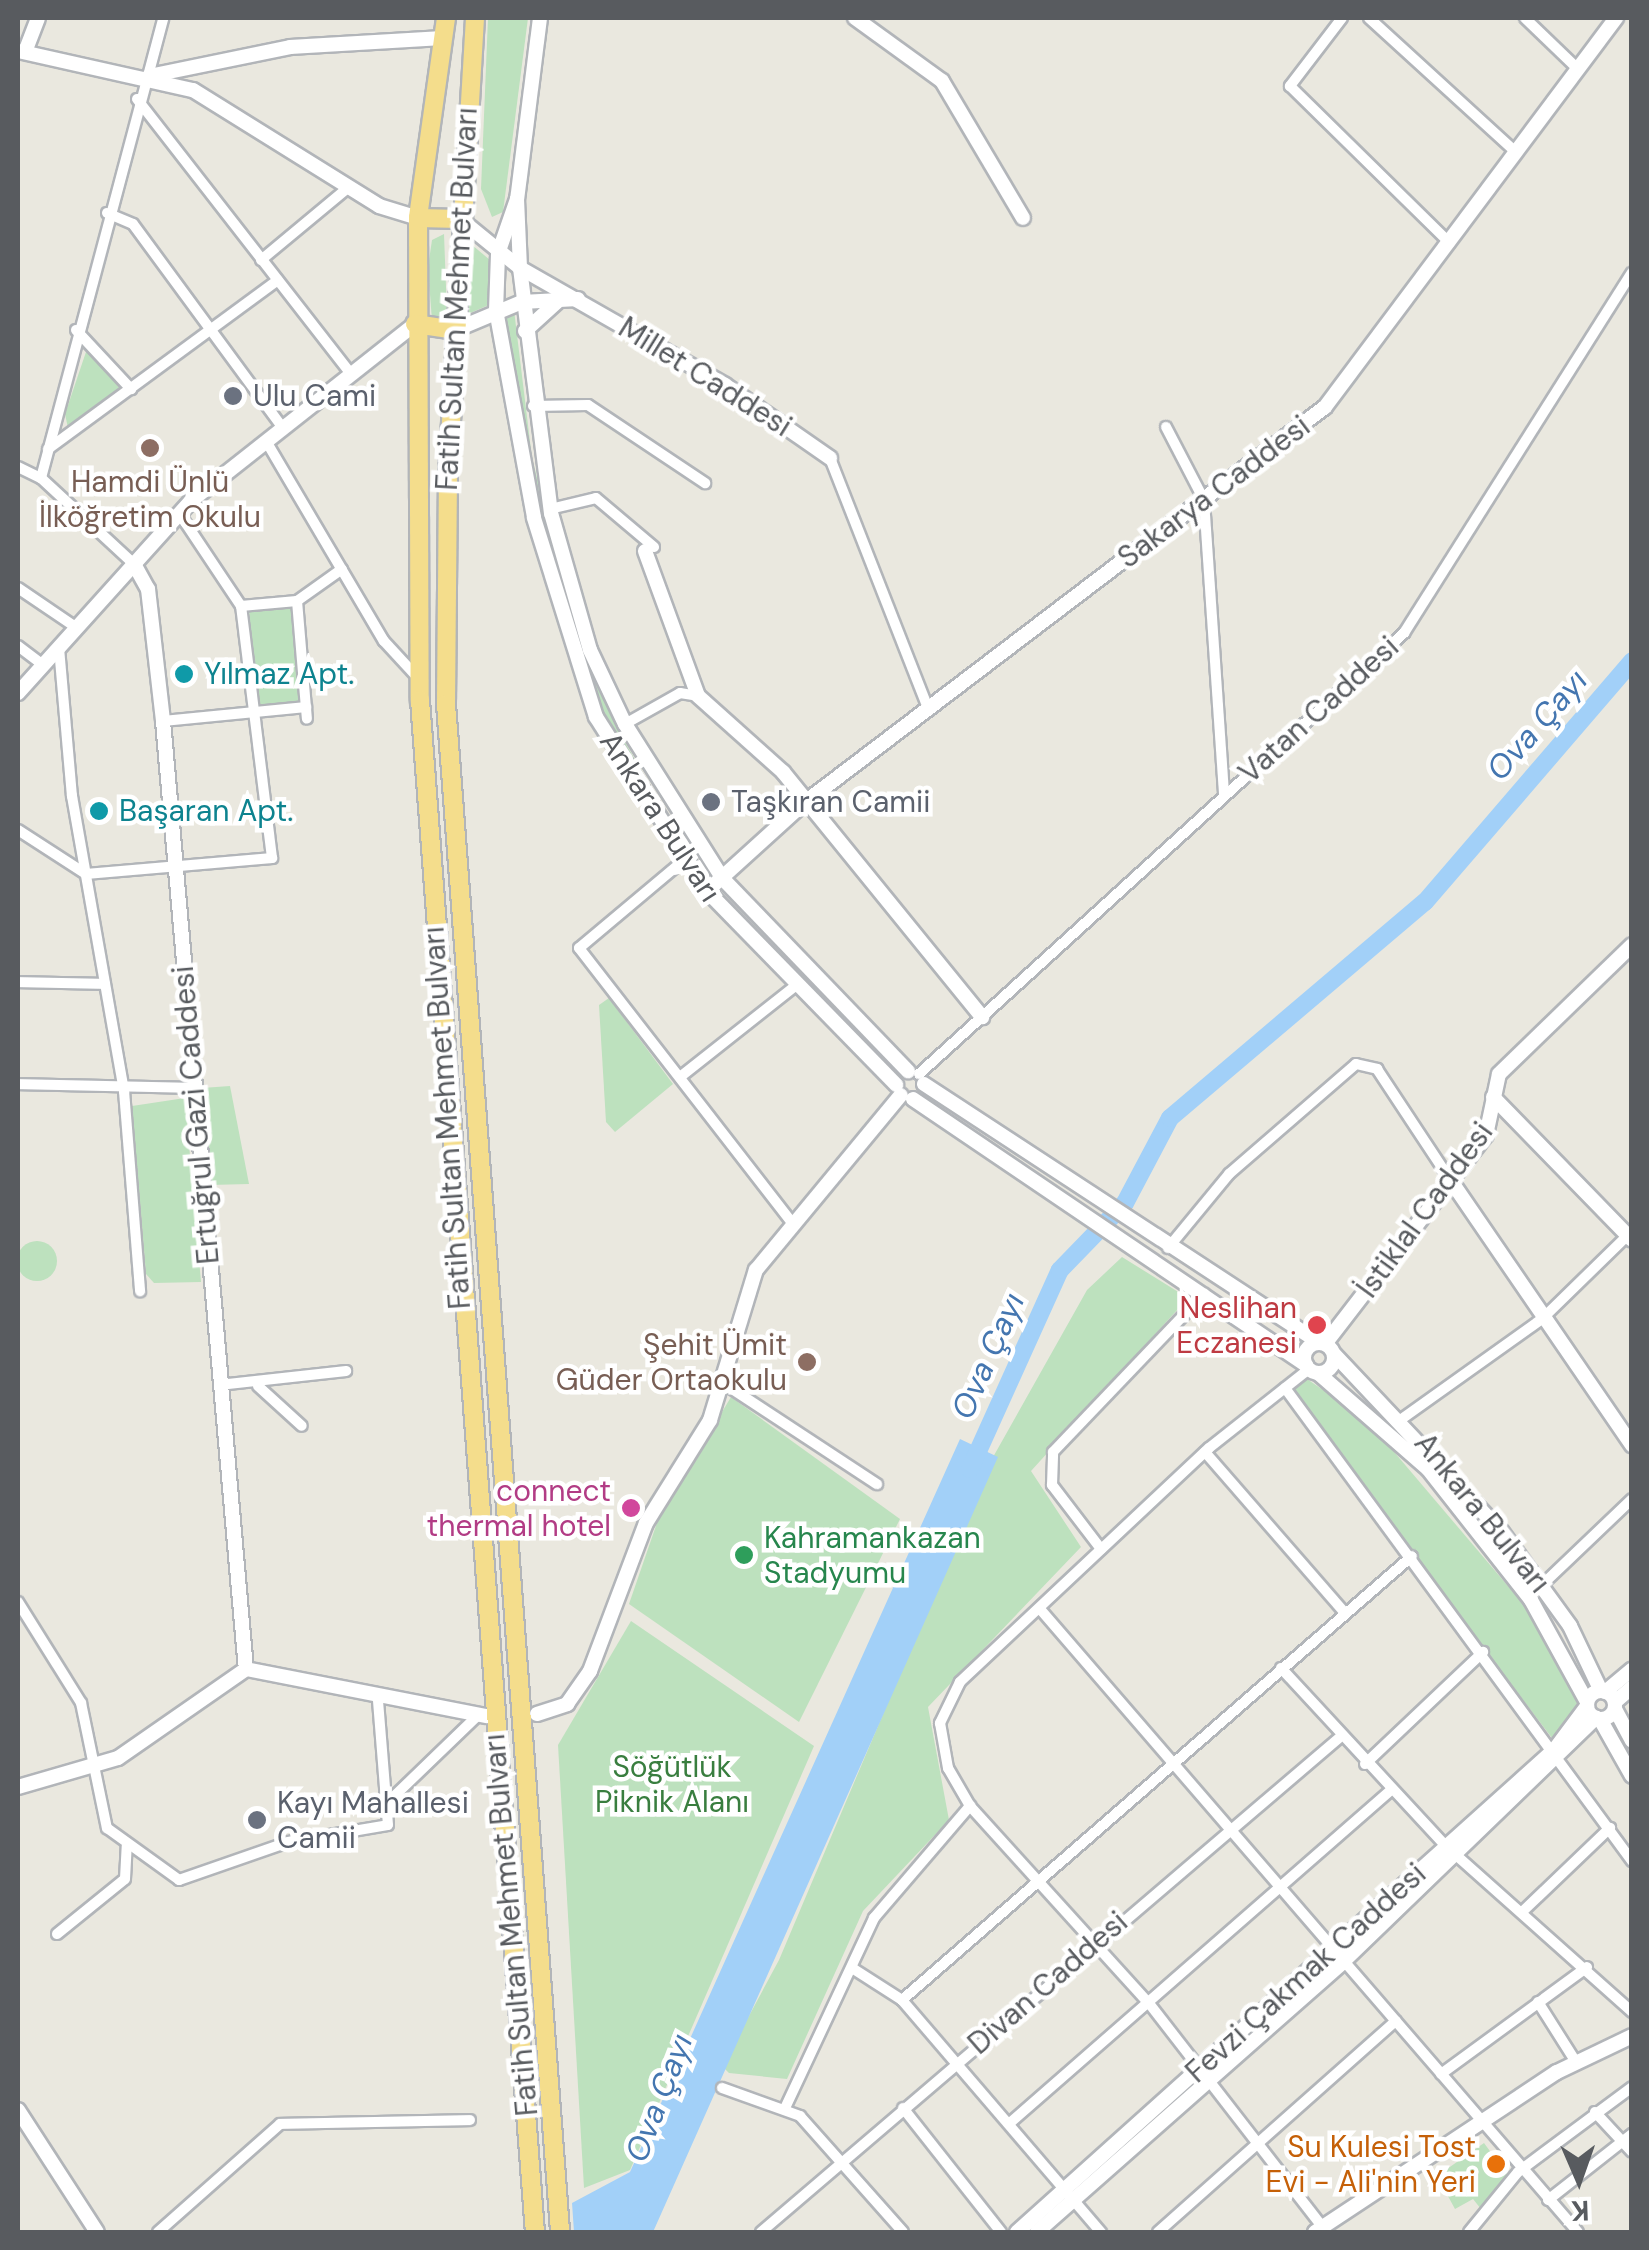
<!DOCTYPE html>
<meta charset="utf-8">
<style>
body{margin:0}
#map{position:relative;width:1649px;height:2250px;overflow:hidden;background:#eae8df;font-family:"DM Sans",sans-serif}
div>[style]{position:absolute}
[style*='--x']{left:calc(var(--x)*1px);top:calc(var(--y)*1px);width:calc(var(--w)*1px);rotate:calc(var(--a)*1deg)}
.green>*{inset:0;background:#bde1be;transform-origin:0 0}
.round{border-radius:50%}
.water>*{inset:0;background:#a2d0f8}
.river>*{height:18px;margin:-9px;padding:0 9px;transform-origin:9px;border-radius:9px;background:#a2d0f8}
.roads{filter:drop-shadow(2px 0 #b2b5b9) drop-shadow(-2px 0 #b2b5b9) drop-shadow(0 2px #b2b5b9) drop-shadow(0 -2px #b2b5b9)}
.street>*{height:10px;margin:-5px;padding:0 5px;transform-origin:5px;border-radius:5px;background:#fff}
.secondary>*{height:14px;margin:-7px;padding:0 7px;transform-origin:7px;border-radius:7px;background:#fff}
.secondary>.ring{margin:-7px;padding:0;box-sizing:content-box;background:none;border:14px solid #fff;border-radius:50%}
.highway>*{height:18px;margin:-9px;padding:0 9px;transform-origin:9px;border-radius:9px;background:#f4dd8c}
.dots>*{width:28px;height:28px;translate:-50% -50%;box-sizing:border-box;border:5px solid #fff;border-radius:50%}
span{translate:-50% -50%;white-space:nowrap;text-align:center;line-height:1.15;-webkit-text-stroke:9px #fff;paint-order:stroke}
.street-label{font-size:30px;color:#585b5f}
.worship-label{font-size:30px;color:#5b616d}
.left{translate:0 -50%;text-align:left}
.education-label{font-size:30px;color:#785e54}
.right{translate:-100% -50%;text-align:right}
.culture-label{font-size:30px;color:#0d838f}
.health-label{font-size:30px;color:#be3a42}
.hotel-label{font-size:30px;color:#b23c85}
.leisure-label{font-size:30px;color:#27864d}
.park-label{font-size:30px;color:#397e3f}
.food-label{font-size:30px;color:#c56008}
.water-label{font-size:32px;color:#4476b0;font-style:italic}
.frame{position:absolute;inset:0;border:20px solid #585b5f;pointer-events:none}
.north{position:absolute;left:1529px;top:2130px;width:100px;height:100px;-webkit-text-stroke:8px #fff;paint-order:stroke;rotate:178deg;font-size:28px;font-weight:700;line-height:40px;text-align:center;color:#585b5f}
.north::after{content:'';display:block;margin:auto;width:35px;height:45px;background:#585b5f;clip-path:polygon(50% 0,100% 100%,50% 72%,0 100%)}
</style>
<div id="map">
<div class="green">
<div style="clip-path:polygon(488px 18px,528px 18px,503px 212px,492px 217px,481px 189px)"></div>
<div style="clip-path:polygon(444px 234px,447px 314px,432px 321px,428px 267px,432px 240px)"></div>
<div style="clip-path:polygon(472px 245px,490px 260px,491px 304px,468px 314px)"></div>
<div style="clip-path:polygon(514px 310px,532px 458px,578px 635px,619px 732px,704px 877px,608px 724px,574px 636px,528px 457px,504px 312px)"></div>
<div style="clip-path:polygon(88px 346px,120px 389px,68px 428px,65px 414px)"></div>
<div style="left:293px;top:608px;width:95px;height:44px;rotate:86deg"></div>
<div style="clip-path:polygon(609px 998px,673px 1084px,615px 1132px,606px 1122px,599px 1005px)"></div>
<div style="clip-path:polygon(230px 1086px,249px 1184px,210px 1185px,202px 1088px)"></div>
<div style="clip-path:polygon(185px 1098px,201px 1282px,154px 1283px,146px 1274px,132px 1106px)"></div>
<div class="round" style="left:17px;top:1241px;width:40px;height:40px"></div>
<div style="clip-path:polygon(1122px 1257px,1188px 1298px,1031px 1471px,1081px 1547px,928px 1707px,949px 1820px,863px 1911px,787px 2079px,729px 2073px,722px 2066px,779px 1960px,988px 1466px,1087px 1290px)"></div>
<div style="clip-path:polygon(1307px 1379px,1367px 1420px,1530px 1612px,1582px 1703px,1555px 1742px,1285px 1388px)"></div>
<div style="clip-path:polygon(731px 1397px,900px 1519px,799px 1722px,629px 1604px,659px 1517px)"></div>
<div style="clip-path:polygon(631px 1621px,814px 1746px,630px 2170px,584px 2188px,558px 1745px)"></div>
<div style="clip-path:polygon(1484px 2143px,1509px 2177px,1481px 2209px,1473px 2199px,1455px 2209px,1437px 2176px)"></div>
</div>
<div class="water">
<div style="clip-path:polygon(960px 1439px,998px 1457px,653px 2232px,574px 2232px,572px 2203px,630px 2172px)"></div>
</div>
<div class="river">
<div style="--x:970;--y:1469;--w:218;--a:-65.7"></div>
<div style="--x:1060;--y:1270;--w:93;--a:-45.9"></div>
<div style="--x:1125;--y:1203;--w:96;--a:-62.1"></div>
<div style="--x:1170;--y:1118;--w:334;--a:-40.3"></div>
<div style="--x:1425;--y:902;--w:318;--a:-49.3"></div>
</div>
<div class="roads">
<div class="street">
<div style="--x:1342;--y:18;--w:86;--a:127.4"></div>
<div style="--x:1290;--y:86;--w:224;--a:44.5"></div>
<div style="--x:1369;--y:18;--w:200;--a:42.4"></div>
<div style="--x:1525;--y:18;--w:74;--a:43.9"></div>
<div style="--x:137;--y:99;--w:348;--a:52.1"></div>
<div style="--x:107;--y:213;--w:28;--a:23"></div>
<div style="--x:133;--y:224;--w:253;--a:53.7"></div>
<div style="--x:261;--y:260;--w:114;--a:-39.7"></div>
<div style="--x:76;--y:330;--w:81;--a:47"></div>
<div style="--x:533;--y:406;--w:55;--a:-1"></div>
<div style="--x:588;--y:405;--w:141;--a:33.7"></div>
<div style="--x:1166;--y:427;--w:82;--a:62.5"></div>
<div style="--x:1204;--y:500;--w:296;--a:86.1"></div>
<div style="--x:266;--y:441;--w:232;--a:59.5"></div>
<div style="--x:384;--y:641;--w:52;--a:47.4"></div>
<div style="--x:48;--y:449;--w:285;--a:-36.3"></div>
<div style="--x:830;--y:458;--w:271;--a:68.6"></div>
<div style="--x:18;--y:467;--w:25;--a:26"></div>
<div style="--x:41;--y:478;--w:127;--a:42.8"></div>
<div style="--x:41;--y:478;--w:476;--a:-75.1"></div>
<div style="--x:550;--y:509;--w:47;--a:-13.4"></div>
<div style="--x:596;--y:498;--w:76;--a:40.2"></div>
<div style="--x:18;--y:588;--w:71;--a:34.1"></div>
<div style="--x:297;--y:601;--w:118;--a:85.2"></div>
<div style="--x:241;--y:606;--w:56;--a:-5.1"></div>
<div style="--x:297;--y:601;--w:55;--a:-35.4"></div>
<div style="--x:18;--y:646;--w:31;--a:37"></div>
<div style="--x:59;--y:648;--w:149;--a:85"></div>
<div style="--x:72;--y:796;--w:300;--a:80"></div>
<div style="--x:124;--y:1091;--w:201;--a:85.4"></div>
<div style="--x:163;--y:721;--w:144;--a:-5.6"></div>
<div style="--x:625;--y:724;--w:63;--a:-29.4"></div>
<div style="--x:680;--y:693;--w:18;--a:9"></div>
<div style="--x:18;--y:830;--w:81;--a:32.9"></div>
<div style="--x:86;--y:874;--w:187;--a:-4.9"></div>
<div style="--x:272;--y:858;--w:254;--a:-97"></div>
<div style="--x:241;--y:606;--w:112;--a:-123.7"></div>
<div style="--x:684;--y:860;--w:137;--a:140"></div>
<div style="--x:579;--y:948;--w:344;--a:52.2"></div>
<div style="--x:18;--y:982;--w:87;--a:1.3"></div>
<div style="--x:919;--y:1074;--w:656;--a:-42.28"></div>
<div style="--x:1404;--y:633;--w:426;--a:-57.7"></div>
<div style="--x:680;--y:1077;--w:145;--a:-38.3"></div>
<div style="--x:18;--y:1084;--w:175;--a:1.3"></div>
<div style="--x:1168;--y:1248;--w:96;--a:-50.5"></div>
<div style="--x:1229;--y:1174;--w:168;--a:-40.9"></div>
<div style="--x:1356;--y:1064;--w:22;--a:13"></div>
<div style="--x:1377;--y:1069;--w:131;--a:56.6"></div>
<div style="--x:1309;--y:1369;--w:127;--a:141.7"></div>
<div style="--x:1209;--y:1448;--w:342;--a:136.8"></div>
<div style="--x:960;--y:1682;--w:46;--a:116"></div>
<div style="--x:940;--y:1723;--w:46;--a:79.9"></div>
<div style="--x:948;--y:1768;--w:44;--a:59.9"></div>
<div style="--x:970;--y:1806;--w:265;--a:47.8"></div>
<div style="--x:1148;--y:2002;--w:284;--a:52.2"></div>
<div style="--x:720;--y:1381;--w:188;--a:33.3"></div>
<div style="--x:219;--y:1385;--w:128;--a:-6.3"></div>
<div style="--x:258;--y:1386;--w:59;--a:42.3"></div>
<div style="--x:1285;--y:1388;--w:587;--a:53.74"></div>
<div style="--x:1403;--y:1418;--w:172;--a:-35.5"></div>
<div style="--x:1543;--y:1318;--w:122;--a:-44.3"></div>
<div style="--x:1205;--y:1452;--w:213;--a:49"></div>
<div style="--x:1101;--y:1549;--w:81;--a:-127.4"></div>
<div style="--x:1052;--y:1485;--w:33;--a:-88"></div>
<div style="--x:1053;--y:1452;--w:219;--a:-46.3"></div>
<div style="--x:1542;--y:1585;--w:124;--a:-43.7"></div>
<div style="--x:18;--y:1602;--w:119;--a:58"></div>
<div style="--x:81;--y:1703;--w:128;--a:78.3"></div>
<div style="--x:107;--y:1828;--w:89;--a:35.8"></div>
<div style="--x:179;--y:1880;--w:115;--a:-19.2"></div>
<div style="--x:288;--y:1842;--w:101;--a:-9.6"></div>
<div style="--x:388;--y:1825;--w:125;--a:-94.6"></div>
<div style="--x:1040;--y:1609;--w:823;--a:49.19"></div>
<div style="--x:1281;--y:1668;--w:244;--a:47.2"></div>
<div style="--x:1447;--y:1847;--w:248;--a:41.7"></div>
<div style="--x:1365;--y:1764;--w:163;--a:-43.5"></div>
<div style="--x:386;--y:1804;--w:127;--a:-44"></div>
<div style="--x:1522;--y:1912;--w:122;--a:-43.7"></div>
<div style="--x:57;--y:1934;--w:87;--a:-39"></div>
<div style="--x:125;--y:1879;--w:33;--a:-87"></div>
<div style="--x:852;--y:1968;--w:59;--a:32.6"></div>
<div style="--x:902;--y:2000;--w:306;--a:49.4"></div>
<div style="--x:902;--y:2000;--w:676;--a:-41.04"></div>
<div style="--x:1538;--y:2002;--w:71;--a:57.7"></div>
<div style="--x:1441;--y:2074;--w:181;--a:-36.2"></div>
<div style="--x:722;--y:2088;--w:83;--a:19.7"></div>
<div style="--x:800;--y:2116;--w:155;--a:48.4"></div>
<div style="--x:786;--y:2106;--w:208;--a:-64.9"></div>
<div style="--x:874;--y:1918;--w:148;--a:-49.4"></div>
<div style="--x:903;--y:2108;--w:158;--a:51.7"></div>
<div style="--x:1595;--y:2112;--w:54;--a:47.2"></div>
<div style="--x:1011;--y:2122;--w:505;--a:-41.14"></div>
<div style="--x:1548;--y:2200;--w:107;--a:-38.2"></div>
<div style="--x:158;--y:2232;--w:163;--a:-41.5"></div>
<div style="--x:280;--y:2124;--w:190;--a:-1.2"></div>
<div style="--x:761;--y:2232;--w:760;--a:-40.52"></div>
<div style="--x:1158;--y:2232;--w:318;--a:-41.6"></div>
<div style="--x:1469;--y:2232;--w:77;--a:-50.8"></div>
<div style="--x:1518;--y:2172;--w:142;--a:-36.7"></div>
</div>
<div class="secondary">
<div style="--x:540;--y:18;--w:182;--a:97.2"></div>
<div style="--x:517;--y:199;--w:69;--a:87.5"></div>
<div style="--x:520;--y:268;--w:236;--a:29.7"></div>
<div style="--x:725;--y:385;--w:128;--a:34.8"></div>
<div style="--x:855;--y:18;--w:107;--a:35.9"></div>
<div style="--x:942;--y:81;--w:159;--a:59.4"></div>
<div style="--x:18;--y:51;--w:179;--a:12.6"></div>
<div style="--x:193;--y:90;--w:219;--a:31.9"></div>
<div style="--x:379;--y:206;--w:41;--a:17.1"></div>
<div style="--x:25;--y:52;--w:36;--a:-69"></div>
<div style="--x:149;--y:76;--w:144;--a:-11.6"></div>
<div style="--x:290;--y:47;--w:153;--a:-3.4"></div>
<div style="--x:517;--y:199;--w:58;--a:109.1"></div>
<div style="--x:498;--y:254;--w:56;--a:92"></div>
<div style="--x:496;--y:310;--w:211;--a:79.6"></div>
<div style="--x:534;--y:518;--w:208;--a:72.7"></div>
<div style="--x:596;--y:717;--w:206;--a:57.5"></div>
<div style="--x:707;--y:891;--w:271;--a:45.7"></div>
<div style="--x:460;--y:219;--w:77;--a:39.2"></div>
<div style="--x:520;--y:268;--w:247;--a:82.8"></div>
<div style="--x:551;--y:513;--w:142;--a:74.1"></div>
<div style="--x:590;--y:650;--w:82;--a:64.7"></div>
<div style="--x:625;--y:724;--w:183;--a:57.7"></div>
<div style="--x:723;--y:879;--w:267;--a:46.1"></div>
<div style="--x:455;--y:330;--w:73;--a:-22.7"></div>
<div style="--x:522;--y:302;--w:56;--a:-3.1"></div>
<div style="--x:525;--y:331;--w:43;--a:-42.2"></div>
<div style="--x:645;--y:551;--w:154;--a:69.9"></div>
<div style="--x:698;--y:696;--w:114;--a:41.8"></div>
<div style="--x:783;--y:772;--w:316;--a:50.9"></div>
<div style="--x:134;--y:564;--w:29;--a:61"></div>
<div style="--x:148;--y:589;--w:133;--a:83.5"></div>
<div style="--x:163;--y:721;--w:952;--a:85"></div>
<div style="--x:18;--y:693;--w:258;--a:-48"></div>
<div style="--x:191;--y:501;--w:285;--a:-38.3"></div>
<div style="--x:707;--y:891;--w:131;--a:-42.2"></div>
<div style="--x:804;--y:803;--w:654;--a:-37.24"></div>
<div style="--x:1325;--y:407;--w:486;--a:-53.2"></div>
<div style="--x:924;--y:1084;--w:473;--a:33.2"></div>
<div style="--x:1493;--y:1097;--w:199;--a:45.8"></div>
<div style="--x:913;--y:1099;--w:475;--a:34.1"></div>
<div style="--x:1449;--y:1178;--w:324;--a:55.6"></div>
<div class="ring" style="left:1304px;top:1343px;width:16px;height:16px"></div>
<div style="--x:1325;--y:1344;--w:264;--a:-52.4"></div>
<div style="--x:1486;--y:1135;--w:62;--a:-78"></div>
<div style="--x:1499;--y:1074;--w:185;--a:-44.1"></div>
<div style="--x:1335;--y:1355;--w:243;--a:46.7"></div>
<div style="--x:1502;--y:1532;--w:116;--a:54.1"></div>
<div style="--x:1570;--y:1626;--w:72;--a:64.5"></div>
<div style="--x:1318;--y:1373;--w:146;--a:41.1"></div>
<div style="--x:1428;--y:1469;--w:167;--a:51.8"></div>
<div style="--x:1531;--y:1600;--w:116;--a:61.2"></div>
<div class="ring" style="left:1587px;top:1691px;width:14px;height:14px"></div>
<div style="--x:1605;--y:1692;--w:35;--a:-40"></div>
<div style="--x:1615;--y:1702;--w:23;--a:-41"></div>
<div style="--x:1615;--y:1709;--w:36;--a:62"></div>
<div style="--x:537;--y:1714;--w:32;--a:-18"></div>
<div style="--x:567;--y:1704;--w:40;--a:-55.1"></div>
<div style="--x:590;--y:1671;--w:158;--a:-69.3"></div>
<div style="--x:646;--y:1523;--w:121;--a:-58.1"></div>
<div style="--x:710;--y:1420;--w:157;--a:-73"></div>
<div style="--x:756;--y:1270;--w:227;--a:-50.4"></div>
<div style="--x:1600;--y:1719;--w:65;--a:60.7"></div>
<div style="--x:18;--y:1787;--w:104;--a:-16.2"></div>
<div style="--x:118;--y:1758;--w:156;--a:-34.8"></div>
<div style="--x:246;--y:1669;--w:245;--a:11.1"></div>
<div style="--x:18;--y:2110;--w:145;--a:57.1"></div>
<div style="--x:1017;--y:2232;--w:723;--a:-41.92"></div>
<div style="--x:1555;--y:1749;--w:54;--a:-53.3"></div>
<div style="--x:1037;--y:2232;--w:411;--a:-41.4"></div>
<div style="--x:1345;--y:1960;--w:349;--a:-44"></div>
<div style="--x:1315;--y:2232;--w:290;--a:-33.5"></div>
<div style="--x:1557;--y:2072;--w:83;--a:-25.6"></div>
</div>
<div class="highway">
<div style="--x:446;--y:18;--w:202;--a:98"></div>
<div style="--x:418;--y:218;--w:482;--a:89.8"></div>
<div style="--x:420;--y:700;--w:1536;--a:85.71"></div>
<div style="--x:475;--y:18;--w:457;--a:93.4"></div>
<div style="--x:448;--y:474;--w:230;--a:90.5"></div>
<div style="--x:446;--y:704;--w:1532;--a:85.73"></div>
<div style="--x:418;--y:218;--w:42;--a:1.4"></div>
<div style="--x:415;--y:324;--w:40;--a:8.5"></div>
</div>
</div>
<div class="dots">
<div style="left:233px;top:396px;background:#6b7280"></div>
<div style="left:150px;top:448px;background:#8d6e63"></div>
<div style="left:184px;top:674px;background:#0f9aa8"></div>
<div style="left:711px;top:802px;background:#6b7280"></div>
<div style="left:99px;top:811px;background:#0f9aa8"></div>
<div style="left:1317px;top:1325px;background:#e0444e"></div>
<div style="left:807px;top:1362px;background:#8d6e63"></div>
<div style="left:631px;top:1508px;background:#d1479c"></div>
<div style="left:744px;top:1555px;background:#2e9e5b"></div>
<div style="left:257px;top:1820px;background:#6b7280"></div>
<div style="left:1496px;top:2164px;background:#e8710a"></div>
</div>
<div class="street-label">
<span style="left:457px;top:299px;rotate:-87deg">Fatih Sultan Mehmet Bulvarı</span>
<span style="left:705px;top:377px;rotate:32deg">Millet Caddesi</span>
<span style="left:1214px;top:492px;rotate:-37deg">Sakarya Caddesi</span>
<span style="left:1319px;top:710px;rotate:-42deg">Vatan Caddesi</span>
<span style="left:660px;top:817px;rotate:57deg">Ankara Bulvarı</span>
<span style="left:196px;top:1115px;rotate:-95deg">Ertuğrul Gazi Caddesi</span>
<span style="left:447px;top:1118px;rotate:-94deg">Fatih Sultan Mehmet Bulvarı</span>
<span style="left:1425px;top:1210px;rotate:-54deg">İstiklal Caddesi</span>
<span style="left:1482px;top:1513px;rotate:51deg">Ankara Bulvarı</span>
<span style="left:511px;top:1925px;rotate:-95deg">Fatih Sultan Mehmet Bulvarı</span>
<span style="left:1306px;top:1973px;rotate:-42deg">Fevzi Çakmak Caddesi</span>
<span style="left:1048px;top:1983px;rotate:-41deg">Divan Caddesi</span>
</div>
<div class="worship-label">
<span class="left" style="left:253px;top:396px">Ulu Cami</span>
<span class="left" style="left:731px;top:802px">Taşkıran Camii</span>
<span class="left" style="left:277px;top:1820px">Kayı Mahallesi<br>Camii</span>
</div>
<div class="education-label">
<span style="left:150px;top:499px">Hamdi Ünlü<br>İlköğretim Okulu</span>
<span class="right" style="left:787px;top:1362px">Şehit Ümit<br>Güder Ortaokulu</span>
</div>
<div class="culture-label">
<span class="left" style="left:204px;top:674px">Yılmaz Apt.</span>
<span class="left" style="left:119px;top:811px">Başaran Apt.</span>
</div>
<div class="health-label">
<span class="right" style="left:1297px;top:1325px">Neslihan<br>Eczanesi</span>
</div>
<div class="hotel-label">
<span class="right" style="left:611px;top:1508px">connect<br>thermal hotel</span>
</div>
<div class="leisure-label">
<span class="left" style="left:764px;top:1555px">Kahramankazan<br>Stadyumu</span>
</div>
<div class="park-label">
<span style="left:672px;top:1784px">Söğütlük<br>Piknik Alanı</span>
</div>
<div class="food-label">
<span class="right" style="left:1476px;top:2164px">Su Kulesi Tost<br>Evi - Ali'nin Yeri</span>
</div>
<div class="water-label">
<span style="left:1537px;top:725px;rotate:-49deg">Ova Çayı</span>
<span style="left:988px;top:1356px;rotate:-66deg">Ova Çayı</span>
<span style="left:659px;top:2098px;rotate:-69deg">Ova Çayı</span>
</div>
<div class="frame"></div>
<div class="north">K</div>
</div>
